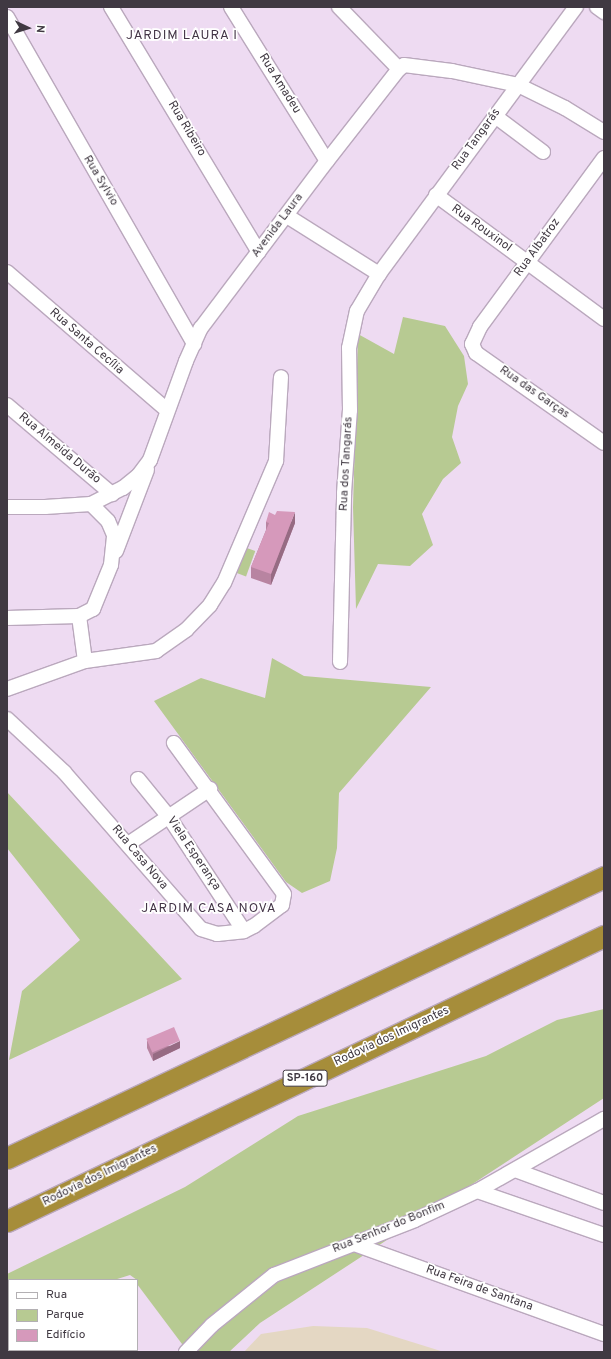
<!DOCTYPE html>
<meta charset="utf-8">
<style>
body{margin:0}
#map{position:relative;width:611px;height:1359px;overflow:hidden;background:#eedbf2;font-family:Overpass,sans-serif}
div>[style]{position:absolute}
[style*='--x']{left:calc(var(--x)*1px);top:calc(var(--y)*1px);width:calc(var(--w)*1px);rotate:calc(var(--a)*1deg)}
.industrial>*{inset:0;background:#e4d7c3}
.green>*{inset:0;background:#b7ca92;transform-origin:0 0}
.roads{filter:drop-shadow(1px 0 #baa8bd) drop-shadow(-1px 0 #baa8bd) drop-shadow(0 1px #baa8bd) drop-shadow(0 -1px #baa8bd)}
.minor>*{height:14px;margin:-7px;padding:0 7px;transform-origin:7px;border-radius:7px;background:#fff}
.highway>*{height:21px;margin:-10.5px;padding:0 10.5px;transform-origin:10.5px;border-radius:10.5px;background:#a68d3a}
.wall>*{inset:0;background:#b884a1}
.shaded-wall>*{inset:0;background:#966b83}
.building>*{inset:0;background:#d699bb;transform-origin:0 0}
span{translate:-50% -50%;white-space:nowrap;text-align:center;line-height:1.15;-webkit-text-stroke:3.5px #fff;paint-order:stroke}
.shield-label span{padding:1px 3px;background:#fff;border:1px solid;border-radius:3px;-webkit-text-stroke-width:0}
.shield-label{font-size:11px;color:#403942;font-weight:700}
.street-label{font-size:12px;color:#403942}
.neighbourhood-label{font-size:13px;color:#433446;letter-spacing:1px}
.frame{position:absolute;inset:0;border:8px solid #403942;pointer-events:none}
.legend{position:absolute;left:8px;top:1279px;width:130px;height:72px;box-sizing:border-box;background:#fff;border:1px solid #b3b0b3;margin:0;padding:5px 7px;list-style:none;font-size:12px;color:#403942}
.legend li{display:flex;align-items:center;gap:8px;height:20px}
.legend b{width:20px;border:1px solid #b3b0b3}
.north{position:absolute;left:8px;top:8px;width:40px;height:40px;-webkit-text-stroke:3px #fff;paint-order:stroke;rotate:94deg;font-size:11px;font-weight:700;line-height:16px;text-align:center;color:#403942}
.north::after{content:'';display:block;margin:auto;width:14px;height:18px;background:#403942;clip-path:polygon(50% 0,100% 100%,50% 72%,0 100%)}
</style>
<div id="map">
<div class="industrial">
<div style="clip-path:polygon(313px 1326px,367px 1328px,444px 1352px,244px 1352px,261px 1334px)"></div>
</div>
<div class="green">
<div style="clip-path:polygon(403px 317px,445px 326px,464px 356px,468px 384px,458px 406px,452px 437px,461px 463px,443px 479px,422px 514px,433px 545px,410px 566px,378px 564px,356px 609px,353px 507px,358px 334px,394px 354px)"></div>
<div style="left:244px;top:547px;width:12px;height:27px;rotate:20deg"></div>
<div style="clip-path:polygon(272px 658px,304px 676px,431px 687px,339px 793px,337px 848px,330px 881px,302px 893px,286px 882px,154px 701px,201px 678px,265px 698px)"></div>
<div style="clip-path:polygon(7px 792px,182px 979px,9px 1060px,22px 991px,80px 940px,7px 848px)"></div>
<div style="clip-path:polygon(604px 1009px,604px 1098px,260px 1323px,229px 1352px,188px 1352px,137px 1284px,137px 1280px,130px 1275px,114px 1280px,9px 1280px,7px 1315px,7px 1274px,185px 1187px,298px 1116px,486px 1056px,557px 1020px)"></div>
</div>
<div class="roads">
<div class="minor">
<div style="--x:111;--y:7;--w:286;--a:58.9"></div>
<div style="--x:231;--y:7;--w:181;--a:58.1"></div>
<div style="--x:339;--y:7;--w:86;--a:45.9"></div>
<div style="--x:597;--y:7;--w:9;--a:36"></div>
<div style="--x:7;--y:17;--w:377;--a:60.2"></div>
<div style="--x:495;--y:116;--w:60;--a:36.9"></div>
<div style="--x:604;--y:158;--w:210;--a:126.3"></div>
<div style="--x:480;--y:327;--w:19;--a:115"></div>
<div style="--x:472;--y:344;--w:10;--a:66"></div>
<div style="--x:476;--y:353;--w:156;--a:35.1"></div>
<div style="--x:436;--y:195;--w:209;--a:36.4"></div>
<div style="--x:287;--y:216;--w:109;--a:32.2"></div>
<div style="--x:7;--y:272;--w:211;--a:40.8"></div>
<div style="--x:7;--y:405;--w:138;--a:40.3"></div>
<div style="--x:7;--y:507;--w:38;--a:0"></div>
<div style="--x:45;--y:507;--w:46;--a:-3.7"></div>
<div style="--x:91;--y:504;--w:36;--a:-27"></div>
<div style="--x:123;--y:488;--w:19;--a:-39"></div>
<div style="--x:138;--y:476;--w:20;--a:-53"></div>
<div style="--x:150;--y:460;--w:105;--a:-70"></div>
<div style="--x:186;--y:361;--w:36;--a:-66"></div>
<div style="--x:201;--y:328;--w:209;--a:-53"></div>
<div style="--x:327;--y:161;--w:117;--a:-52"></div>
<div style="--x:399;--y:69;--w:6;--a:-39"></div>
<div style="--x:404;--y:65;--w:48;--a:7.1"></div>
<div style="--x:452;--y:71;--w:67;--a:12"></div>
<div style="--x:518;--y:85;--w:52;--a:26.1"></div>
<div style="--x:565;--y:108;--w:46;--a:31.6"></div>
<div style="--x:116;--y:551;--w:87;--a:-69.1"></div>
<div style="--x:79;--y:616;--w:45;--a:82.4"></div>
<div style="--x:7;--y:618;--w:72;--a:-1.6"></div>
<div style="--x:79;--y:616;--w:16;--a:-27"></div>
<div style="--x:93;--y:609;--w:48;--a:-67.8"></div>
<div style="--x:111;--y:565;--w:30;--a:-84"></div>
<div style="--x:114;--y:535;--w:15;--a:-113"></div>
<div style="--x:108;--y:521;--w:24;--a:-135"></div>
<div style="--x:340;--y:662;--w:169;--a:-88.6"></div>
<div style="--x:344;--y:493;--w:83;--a:-85.9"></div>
<div style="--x:350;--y:410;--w:62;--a:-90.9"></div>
<div style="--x:349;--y:348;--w:38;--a:-78"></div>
<div style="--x:357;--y:311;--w:43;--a:-59.3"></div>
<div style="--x:379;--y:274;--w:332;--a:-53.6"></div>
<div style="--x:7;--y:689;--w:83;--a:-19.7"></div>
<div style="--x:85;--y:661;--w:72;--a:-8"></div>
<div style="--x:156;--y:651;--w:37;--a:-35"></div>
<div style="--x:186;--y:630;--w:35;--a:-46"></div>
<div style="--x:210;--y:605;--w:26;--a:-58"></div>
<div style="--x:224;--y:583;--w:133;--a:-66.9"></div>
<div style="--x:276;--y:461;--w:84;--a:-86.6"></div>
<div style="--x:7;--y:719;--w:78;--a:42.9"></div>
<div style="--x:64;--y:772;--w:208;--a:48.9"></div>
<div style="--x:201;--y:929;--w:17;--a:17"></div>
<div style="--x:217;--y:934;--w:27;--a:-6"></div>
<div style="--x:244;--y:931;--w:11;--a:-27"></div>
<div style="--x:254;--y:926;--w:35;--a:-37"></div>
<div style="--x:282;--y:905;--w:11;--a:-80"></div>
<div style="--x:284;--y:894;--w:187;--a:-126.1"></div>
<div style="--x:138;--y:779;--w:49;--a:50.8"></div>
<div style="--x:169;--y:817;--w:136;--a:56.7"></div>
<div style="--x:128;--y:844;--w:99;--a:-33.9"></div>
<div style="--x:515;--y:1170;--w:95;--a:20.3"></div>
<div style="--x:477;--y:1191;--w:134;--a:19.1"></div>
<div style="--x:354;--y:1244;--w:266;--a:19.8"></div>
<div style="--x:186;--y:1352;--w:37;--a:-46"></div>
<div style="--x:212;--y:1325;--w:80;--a:-38.9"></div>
<div style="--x:274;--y:1275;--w:151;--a:-21.3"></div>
<div style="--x:415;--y:1220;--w:68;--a:-25.1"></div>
<div style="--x:477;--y:1191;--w:146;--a:-29.6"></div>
</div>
<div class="highway">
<div style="--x:7;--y:1158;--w:660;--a:-25.21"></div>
<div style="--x:7;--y:1221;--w:662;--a:-25.52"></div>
</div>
</div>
<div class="wall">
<div style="clip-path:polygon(275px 515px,295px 523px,271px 585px,251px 578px,251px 567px,266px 530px,266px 522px)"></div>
<div style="clip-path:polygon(147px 1041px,180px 1048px,153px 1061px,147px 1048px)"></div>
</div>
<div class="shaded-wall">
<div style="clip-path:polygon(295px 512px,295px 523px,271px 585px,271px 574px)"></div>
<div style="clip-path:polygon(180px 1041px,180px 1048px,153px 1061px,153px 1054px)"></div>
</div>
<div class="building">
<div style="clip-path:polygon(277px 511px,295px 512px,271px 574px,251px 567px,269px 523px,266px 522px,269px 512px,275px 515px)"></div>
<div style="left:174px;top:1027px;width:15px;height:30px;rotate:67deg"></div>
</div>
<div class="shield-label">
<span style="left:305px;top:1078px">SP-160</span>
</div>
<div class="street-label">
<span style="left:279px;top:84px;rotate:58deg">Rua Amadeu</span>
<span style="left:186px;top:129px;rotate:59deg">Rua Ribeiro</span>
<span style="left:477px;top:140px;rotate:-54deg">Rua Tangarás</span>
<span style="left:100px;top:181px;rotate:59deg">Rua Sylvio</span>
<span style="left:278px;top:226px;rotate:-53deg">Avenida Laura</span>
<span style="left:481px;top:229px;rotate:36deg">Rua Rouxinol</span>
<span style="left:538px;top:248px;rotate:-54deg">Rua Albatroz</span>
<span style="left:86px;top:342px;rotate:41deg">Rua Santa Cecília</span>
<span style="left:534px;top:393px;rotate:35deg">Rua das Garças</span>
<span style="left:59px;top:449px;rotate:40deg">Rua Almeida Durão</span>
<span style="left:347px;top:464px;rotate:-87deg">Rua dos Tangarás</span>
<span style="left:193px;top:854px;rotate:56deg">Viela Esperança</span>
<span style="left:139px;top:858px;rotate:50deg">Rua Casa Nova</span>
<span style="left:392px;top:1037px;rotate:-25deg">Rodovia dos Imigrantes</span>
<span style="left:100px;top:1176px;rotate:-26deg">Rodovia dos Imigrantes</span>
<span style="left:389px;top:1228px;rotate:-22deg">Rua Senhor do Bonfim</span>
<span style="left:479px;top:1289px;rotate:20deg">Rua Feira de Santana</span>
</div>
<div class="neighbourhood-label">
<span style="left:182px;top:36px">JARDIM LAURA I</span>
<span style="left:209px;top:909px">JARDIM CASA NOVA</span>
</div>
<div class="frame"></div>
<ul class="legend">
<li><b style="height:5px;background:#fff"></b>Rua</li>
<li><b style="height:11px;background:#b7ca92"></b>Parque</li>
<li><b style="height:11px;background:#d699bb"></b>Edifício</li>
</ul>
<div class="north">N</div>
</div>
